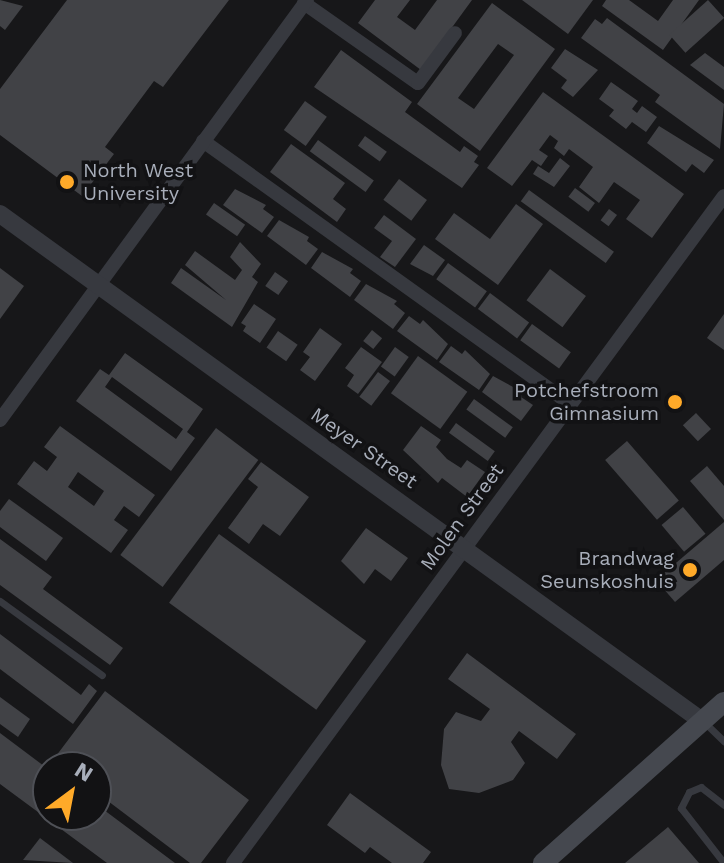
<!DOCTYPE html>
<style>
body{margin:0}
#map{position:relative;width:724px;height:863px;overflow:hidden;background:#171719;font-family:"Work Sans",sans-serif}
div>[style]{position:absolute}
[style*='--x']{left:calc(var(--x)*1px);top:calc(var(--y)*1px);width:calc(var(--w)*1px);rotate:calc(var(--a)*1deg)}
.building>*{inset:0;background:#414246;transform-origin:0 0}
.service>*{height:7px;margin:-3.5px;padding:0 3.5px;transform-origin:3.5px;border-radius:3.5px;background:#37393f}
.minor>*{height:14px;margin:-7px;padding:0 7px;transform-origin:7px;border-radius:7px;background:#37393f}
.tertiary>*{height:18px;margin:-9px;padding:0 9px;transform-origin:9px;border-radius:9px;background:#37393f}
.secondary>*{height:20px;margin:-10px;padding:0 10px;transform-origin:10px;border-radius:10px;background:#45484f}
.dots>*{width:22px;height:22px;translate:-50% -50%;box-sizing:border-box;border:4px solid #121214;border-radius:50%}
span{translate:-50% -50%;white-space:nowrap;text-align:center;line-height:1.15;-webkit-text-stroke:7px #121214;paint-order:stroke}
.poi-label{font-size:20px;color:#a8aeba}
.left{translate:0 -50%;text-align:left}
.right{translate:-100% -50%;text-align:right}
.street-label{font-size:20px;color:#a8aeba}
.north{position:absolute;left:32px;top:751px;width:80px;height:80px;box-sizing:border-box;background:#121214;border:2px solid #4e5056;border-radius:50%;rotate:32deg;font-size:22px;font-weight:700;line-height:32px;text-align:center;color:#a8aeba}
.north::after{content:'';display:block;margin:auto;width:28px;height:36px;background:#ffaa29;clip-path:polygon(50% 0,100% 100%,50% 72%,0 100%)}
</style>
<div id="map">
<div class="building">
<div style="clip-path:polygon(0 0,23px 6px,5px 30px,0 26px)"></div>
<div style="clip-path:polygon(67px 0,229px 0,163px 87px,154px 81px,105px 147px,114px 154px,82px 196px,0 135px,0 89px)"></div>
<div style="clip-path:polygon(375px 0,410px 0,397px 17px,415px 30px,437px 0,472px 0,421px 70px,358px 23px)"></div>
<div style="clip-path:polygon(522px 0,593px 0,568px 34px)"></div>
<div style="clip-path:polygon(606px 0,629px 0,658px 21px,673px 0,699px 0,663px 50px,602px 6px)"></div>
<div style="left:708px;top:0;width:24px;height:52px;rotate:48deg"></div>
<div style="clip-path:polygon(evenodd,492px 3px,555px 49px,480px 151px,417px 104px,492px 3px,498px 44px,514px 55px,474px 109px,458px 98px,498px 44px)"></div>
<div style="clip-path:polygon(607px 18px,724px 104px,720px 149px,655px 102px,660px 95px,581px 38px,595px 19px,602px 24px)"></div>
<div style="clip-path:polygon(565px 49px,598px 70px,573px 97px,561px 88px,567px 80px,551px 68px)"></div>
<div style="clip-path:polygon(341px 50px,412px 102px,405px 112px,460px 152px,464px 146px,478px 156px,474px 162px,479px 165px,462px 188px,314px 87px)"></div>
<div style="clip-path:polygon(705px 53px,724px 67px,724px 90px,690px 65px)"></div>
<div style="clip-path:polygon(611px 82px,638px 101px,632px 109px,637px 113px,642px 106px,657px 117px,646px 132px,632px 122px,626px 129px,609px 116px,614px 110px,599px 99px)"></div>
<div style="clip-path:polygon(543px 92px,684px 194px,652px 238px,626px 219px,640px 200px,614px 182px,599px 203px,579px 187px,593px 167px,569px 149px,564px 156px,554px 148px,558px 141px,550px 135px,539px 150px,548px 156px,541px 166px,532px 160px,512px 186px,487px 168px)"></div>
<div style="left:305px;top:101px;width:27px;height:36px;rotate:36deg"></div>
<div style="clip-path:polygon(659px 126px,714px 160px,704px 173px,692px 164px,686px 172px,647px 143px)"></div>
<div style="left:365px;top:136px;width:27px;height:12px;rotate:36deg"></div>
<div style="left:318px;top:140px;width:69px;height:14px;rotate:36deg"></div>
<div style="clip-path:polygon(291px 144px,345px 183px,333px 199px,346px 209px,337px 222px,270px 172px)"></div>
<div style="clip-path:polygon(560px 158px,570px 166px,554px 187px,533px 174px,538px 166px,549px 173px)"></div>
<div style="left:399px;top:179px;width:35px;height:26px;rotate:37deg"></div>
<div style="left:575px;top:188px;width:25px;height:11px;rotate:37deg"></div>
<div style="clip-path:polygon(235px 189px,266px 205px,263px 209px,274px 217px,262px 233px,223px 205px)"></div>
<div style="left:529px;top:190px;width:105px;height:14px;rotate:36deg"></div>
<div style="left:214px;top:203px;width:38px;height:14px;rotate:35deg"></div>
<div style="clip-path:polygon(516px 204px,543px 224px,498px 285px,435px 239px,454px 213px,490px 239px)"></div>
<div style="left:609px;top:209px;width:10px;height:14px;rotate:37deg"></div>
<div style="clip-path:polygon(384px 215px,416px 239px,395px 267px,380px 257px,392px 241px,374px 228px)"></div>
<div style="clip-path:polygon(279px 220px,309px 237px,307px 241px,318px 249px,306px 265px,267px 236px)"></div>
<div style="clip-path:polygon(240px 242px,261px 264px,252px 277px,258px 282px,232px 327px,171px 283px,181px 268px,226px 300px,185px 265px,195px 251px,235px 280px,242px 270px,230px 257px)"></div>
<div style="clip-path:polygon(424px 245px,445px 260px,433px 276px,410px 264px)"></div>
<div style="clip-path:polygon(322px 252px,353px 269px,350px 273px,361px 281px,350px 297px,311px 268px)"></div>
<div style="left:448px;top:263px;width:48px;height:20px;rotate:36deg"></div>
<div style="clip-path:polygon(0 268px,24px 286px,0 319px)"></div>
<div style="left:550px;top:269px;width:45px;height:39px;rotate:37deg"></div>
<div style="left:275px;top:272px;width:16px;height:17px;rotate:35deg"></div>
<div style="clip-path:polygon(366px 284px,397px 301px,394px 304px,405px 313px,393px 329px,354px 300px)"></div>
<div style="left:490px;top:293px;width:49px;height:20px;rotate:37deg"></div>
<div style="clip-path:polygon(254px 304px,276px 319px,260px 343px,243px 331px,246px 326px,241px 323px)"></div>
<div style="clip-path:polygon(724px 314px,724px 350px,707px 338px)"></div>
<div style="clip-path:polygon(409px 316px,420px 324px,423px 320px,448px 344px,437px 360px,397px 331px)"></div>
<div style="left:532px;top:324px;width:48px;height:20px;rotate:36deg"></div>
<div style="clip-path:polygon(320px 328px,342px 344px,315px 381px,300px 370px,310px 357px,303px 352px)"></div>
<div style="left:372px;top:330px;width:13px;height:14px;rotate:39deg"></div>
<div style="left:278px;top:331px;width:24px;height:20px;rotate:35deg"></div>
<div style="clip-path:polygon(451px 346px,462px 354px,465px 350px,490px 374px,479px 390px,439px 362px)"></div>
<div style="clip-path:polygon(361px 347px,382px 362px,358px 394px,347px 386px,354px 375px,345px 368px)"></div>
<div style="left:395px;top:347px;width:17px;height:24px;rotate:36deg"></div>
<div style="clip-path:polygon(evenodd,125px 353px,203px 409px,187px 432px,195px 438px,171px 471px,76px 401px,100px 369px,109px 375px,125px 353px,112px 377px,183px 429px,176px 439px,105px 387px,112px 377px)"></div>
<div style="left:418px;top:356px;width:61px;height:46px;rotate:36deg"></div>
<div style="left:378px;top:372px;width:15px;height:31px;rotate:37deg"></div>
<div style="clip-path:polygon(493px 376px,524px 393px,521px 397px,533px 405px,521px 421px,482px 392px)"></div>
<div style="left:474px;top:399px;width:48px;height:13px;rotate:36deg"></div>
<div style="left:696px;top:413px;width:22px;height:18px;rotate:47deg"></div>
<div style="left:456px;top:423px;width:48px;height:12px;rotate:36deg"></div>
<div style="clip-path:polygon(evenodd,60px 426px,155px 495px,139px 517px,124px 506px,114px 520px,128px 530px,111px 553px,17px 484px,34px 461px,47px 471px,57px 457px,44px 447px,60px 426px,78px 472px,104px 491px,94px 506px,68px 487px,78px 472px)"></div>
<div style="clip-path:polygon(421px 426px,441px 440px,436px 447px,447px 459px,461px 468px,467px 460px,485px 472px,467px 497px,442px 478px,438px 483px,403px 450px)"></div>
<div style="left:216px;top:428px;width:53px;height:159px;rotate:37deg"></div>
<div style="left:627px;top:441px;width:79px;height:29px;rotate:49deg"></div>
<div style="clip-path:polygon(261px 462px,309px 497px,280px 536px,263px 524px,249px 544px,228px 528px,258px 487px,248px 479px)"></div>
<div style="clip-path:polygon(707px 466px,724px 486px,724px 520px,690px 481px)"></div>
<div style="clip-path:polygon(9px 499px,63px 538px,46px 561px,0 527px,0 511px)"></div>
<div style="left:683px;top:507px;width:35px;height:28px;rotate:50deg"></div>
<div style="clip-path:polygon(724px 522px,724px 560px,675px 602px,656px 580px)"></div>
<div style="clip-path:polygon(366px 528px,408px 558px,391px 581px,375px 569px,364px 584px,341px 561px)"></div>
<div style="left:219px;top:534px;width:182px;height:85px;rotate:36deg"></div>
<div style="clip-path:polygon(0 539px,52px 577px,43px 589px,123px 648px,110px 665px,0 585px)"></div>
<div style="clip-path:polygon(0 634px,81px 695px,89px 684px,97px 691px,73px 724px,0 669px)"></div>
<div style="clip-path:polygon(467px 653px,576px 734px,557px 759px,519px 731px,511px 742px,525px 763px,513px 780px,479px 793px,449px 789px,441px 765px,444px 729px,456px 712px,481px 721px,490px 709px,448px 679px)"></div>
<div style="clip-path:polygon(105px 691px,249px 800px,201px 863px,190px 863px,96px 792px,96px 767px,63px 767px,53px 760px)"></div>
<div style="clip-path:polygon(0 697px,30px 719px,18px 737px,0 724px)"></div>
<div style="clip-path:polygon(0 733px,48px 769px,48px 815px,96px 815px,96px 804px,175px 863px,107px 863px,0 784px)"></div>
<div style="clip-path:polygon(350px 793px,431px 852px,423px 863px,392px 863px,370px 847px,365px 853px,327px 825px)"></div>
<div style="clip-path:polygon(668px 827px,699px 863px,625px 863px)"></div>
<div style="clip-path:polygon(40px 838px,73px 863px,23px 860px)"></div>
</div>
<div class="service">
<div style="--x:0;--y:601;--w:126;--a:36"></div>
<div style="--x:704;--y:722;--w:28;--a:44"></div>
<div style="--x:724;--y:805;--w:29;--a:-142"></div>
<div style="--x:701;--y:787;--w:13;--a:157"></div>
<div style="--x:689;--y:792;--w:18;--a:117"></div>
<div style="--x:681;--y:808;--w:70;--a:52"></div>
</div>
<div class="minor">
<div style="--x:304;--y:3;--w:139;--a:35.1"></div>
<div style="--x:418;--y:83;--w:62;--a:-53.5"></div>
<div style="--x:203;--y:141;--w:452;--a:35.6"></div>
<div style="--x:0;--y:420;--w:520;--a:-53.83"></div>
<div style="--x:233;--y:863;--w:828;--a:-53.64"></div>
</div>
<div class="tertiary">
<div style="--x:0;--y:214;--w:866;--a:35.84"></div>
</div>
<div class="secondary">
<div style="--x:543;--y:863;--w:242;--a:-41.7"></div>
</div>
<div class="dots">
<div style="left:67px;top:182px;background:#ffaa29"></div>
<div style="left:675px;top:402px;background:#ffaa29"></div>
<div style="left:690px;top:570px;background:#ffaa29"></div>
</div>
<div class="poi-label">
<span class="left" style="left:83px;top:182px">North West<br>University</span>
<span class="right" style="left:659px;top:402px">Potchefstroom<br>Gimnasium</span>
<span class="right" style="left:674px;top:570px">Brandwag<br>Seunskoshuis</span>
</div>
<div class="street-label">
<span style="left:364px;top:448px;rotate:35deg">Meyer Street</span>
<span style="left:462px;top:517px;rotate:-54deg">Molen Street</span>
</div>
<div class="north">N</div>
</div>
